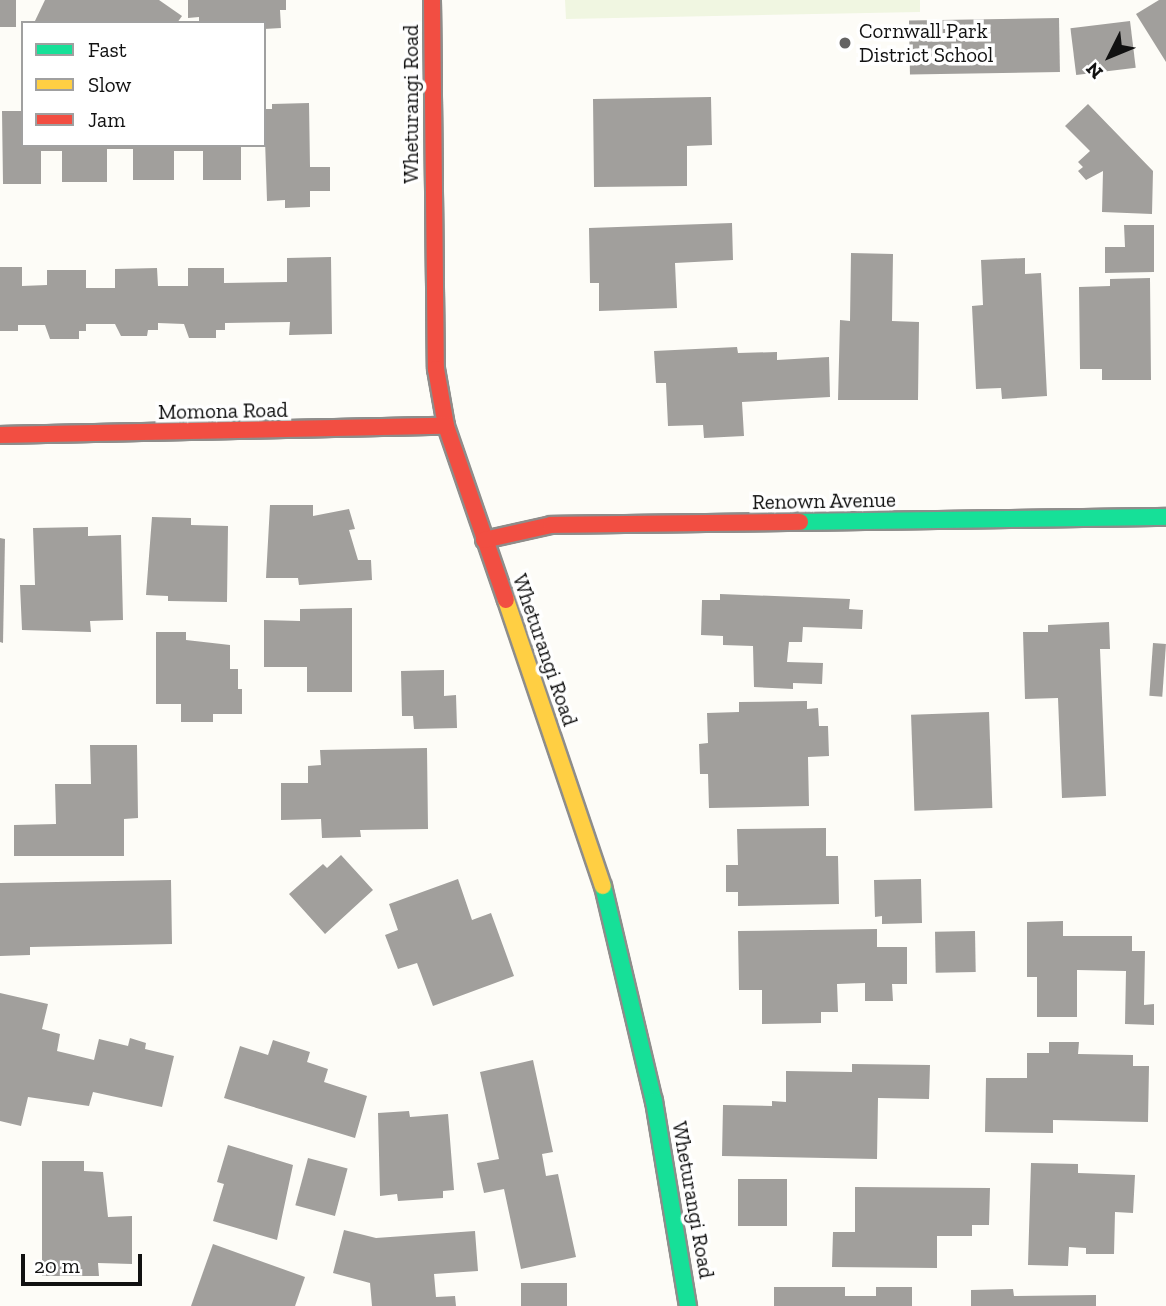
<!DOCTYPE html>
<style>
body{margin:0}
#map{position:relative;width:1166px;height:1306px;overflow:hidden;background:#fdfcf7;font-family:"Zilla Slab",serif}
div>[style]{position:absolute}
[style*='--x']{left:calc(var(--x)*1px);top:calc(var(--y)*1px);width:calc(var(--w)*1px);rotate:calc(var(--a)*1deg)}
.pitch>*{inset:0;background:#f0f6e1}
.building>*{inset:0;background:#a19f9c;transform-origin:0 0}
.roads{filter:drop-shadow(2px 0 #8e8d8b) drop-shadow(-2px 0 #8e8d8b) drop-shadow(0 2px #8e8d8b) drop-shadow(0 -2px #8e8d8b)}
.fast>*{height:16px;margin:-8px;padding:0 8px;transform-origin:8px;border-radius:8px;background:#16e098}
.slow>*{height:16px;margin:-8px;padding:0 8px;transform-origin:8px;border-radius:8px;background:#ffcf43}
.jam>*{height:16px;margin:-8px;padding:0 8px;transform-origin:8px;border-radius:8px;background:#f24e42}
.dots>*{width:19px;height:19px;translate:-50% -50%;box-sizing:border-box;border:4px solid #fff;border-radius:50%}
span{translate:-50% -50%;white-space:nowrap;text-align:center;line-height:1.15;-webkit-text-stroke:7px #fff;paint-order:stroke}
.poi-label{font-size:21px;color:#111}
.left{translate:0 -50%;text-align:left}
.street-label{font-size:21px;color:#111}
.legend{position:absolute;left:21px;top:21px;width:245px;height:126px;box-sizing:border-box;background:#fff;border:2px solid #a0a0a0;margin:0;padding:9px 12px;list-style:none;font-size:21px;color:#111}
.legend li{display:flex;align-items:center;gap:14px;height:35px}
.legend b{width:35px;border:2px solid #a0a0a0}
.north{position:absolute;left:1075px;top:21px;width:70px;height:70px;-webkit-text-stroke:5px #fff;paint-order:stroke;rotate:227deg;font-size:19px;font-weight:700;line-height:28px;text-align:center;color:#111}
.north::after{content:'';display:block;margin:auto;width:24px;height:32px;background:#111;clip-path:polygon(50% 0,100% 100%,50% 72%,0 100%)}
.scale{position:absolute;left:21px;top:1254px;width:121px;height:32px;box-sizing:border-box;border:4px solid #111;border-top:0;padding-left:9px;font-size:21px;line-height:24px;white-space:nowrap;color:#111;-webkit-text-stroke:5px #fff;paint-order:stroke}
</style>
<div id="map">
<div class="pitch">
<div style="clip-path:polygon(565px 0,920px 0,920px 12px,566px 19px)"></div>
</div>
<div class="building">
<div style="left:0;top:0;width:16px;height:27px"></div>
<div style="clip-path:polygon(45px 0,159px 0,182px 16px,177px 23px,34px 23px)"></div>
<div style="clip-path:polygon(188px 0,286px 0,286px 10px,280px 10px,281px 28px,264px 29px,264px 23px,199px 23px,199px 17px,188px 18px)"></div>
<div style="clip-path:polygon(1159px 0,1166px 0,1166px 62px,1136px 14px)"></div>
<div style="left:1059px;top:18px;width:54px;height:150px;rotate:89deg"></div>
<div style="left:1130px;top:21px;width:47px;height:60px;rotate:83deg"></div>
<div style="clip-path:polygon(711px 97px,712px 145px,687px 146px,687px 186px,594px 187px,593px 99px)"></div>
<div style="clip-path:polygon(309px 103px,310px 167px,330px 167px,330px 191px,310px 191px,310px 207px,285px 208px,285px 200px,267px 201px,264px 109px,272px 109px,272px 104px)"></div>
<div style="clip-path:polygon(1088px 104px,1153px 171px,1152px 214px,1102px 212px,1103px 171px,1086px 180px,1078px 171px,1083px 167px,1078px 162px,1090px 151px,1065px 126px)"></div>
<div style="clip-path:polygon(2px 111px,23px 111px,23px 145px,241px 145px,241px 180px,203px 180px,203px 151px,174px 151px,174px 180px,133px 180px,133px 149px,107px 149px,107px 182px,62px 182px,62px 151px,41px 151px,41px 184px,3px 184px)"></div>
<div style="clip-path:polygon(732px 223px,733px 260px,675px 263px,677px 308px,599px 311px,599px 283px,590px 283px,589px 228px)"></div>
<div style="clip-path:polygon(1124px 225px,1154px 225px,1154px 272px,1105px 273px,1105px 247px,1125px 247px)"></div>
<div style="clip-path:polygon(851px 253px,893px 254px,892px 321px,919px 322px,918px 400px,838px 400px,840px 320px,850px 321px)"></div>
<div style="clip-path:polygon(331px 257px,332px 334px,289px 335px,290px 322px,225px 323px,225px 330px,216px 330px,216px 338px,189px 338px,184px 324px,158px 323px,158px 330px,148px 330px,147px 336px,121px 336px,115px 324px,86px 324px,86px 331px,79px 331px,79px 339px,50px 339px,45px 325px,18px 325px,18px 331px,0 331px,0 267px,22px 267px,22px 286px,47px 285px,47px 270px,86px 270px,86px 288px,115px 288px,115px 269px,157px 268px,158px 286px,188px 286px,188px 268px,224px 268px,224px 283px,287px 282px,287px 258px)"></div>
<div style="clip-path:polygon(1025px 258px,1025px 274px,1041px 273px,1047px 396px,1002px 399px,1001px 388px,976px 389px,972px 306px,983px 305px,981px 260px)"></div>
<div style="clip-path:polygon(1150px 278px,1151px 380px,1102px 380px,1102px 369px,1080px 369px,1079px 287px,1110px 286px,1110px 279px)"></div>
<div style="clip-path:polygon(737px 347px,738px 353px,777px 352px,777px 360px,829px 357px,830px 397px,742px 402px,744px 436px,704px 438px,703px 425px,668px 426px,666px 383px,656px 383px,654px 351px)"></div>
<div style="clip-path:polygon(270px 505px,313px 505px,313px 516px,349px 509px,355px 529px,349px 530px,358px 560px,371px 560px,372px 580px,299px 585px,298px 578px,266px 578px)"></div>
<div style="clip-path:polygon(152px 517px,191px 518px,191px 525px,228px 526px,227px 602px,168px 601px,168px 596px,146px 595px)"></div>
<div style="clip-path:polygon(88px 527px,88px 536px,121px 535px,123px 620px,90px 621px,91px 632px,22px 630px,20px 585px,35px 585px,33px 528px)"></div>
<div style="clip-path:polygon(0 538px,5px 539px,3px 643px,0 642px)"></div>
<div style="clip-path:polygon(720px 594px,850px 599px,849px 609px,863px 610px,862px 629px,803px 627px,802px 642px,789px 642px,787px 662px,823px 663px,822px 684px,793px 683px,793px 689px,754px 687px,753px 646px,723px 645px,723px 636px,701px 635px,702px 600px,720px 600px)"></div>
<div style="clip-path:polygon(352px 608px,352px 692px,307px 692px,307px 667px,264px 667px,264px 620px,300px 621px,300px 609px)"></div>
<div style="clip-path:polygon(1109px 622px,1110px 649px,1100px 649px,1106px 796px,1062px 798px,1058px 698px,1025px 699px,1023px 632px,1048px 632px,1048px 625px)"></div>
<div style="clip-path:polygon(156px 632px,186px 632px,186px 640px,230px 645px,230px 669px,238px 669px,238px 689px,242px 689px,242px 714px,213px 714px,213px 722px,181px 722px,181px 704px,156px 704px)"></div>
<div style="left:1153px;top:643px;width:13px;height:53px;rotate:4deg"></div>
<div style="clip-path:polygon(444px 670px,444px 696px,456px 695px,457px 728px,414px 729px,413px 716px,402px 716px,401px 671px)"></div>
<div style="clip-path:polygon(807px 701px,807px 709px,818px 708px,819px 726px,828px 726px,829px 756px,808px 757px,809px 806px,709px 808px,708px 774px,700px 774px,699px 744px,708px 743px,707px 713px,739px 712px,739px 702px)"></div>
<div style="left:989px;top:712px;width:96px;height:78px;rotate:88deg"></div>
<div style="clip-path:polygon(90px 745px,137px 745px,138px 818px,124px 819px,124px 856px,14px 856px,14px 825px,56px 824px,55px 784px,91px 784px)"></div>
<div style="clip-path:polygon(427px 748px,428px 829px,360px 830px,361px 837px,322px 838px,321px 819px,281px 820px,281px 783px,308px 783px,308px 766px,321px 765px,320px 750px)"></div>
<div style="clip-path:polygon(826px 828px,826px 856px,838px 856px,839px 904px,738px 906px,738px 892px,726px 892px,726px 865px,738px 865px,737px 829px)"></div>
<div style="clip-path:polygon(341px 855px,373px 890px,325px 934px,289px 894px,323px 864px,327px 868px)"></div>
<div style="clip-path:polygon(458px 879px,472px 920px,491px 913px,514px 976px,433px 1006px,417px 963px,398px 969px,385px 935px,398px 930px,389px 904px)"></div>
<div style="clip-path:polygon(921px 879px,922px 923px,882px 924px,882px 916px,875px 917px,874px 880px)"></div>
<div style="clip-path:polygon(171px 880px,172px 944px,30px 947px,30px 955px,0 956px,0 883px)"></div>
<div style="clip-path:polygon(1063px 921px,1063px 936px,1132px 936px,1132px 951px,1145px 951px,1144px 1005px,1154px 1004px,1154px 1025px,1125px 1024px,1126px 971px,1077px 970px,1077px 1017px,1037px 1017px,1037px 977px,1027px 977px,1027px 922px)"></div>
<div style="clip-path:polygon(877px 929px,877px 947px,907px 947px,907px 984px,892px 984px,893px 1001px,865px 1001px,865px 983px,837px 984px,838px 1012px,821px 1012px,821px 1023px,762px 1024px,762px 990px,739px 990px,738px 931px)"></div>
<div style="left:975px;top:931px;width:41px;height:40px;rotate:89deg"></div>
<div style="clip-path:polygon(0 993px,48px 1004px,42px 1029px,60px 1034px,57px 1051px,94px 1060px,99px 1039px,128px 1046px,130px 1038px,146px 1043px,145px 1049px,174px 1056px,162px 1107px,93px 1092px,89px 1106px,28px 1097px,21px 1126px,0 1121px)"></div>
<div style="clip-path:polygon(273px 1040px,310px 1052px,307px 1062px,328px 1069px,324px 1082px,367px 1096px,355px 1138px,224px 1098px,240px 1046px,268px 1055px)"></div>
<div style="clip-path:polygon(1049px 1042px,1079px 1042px,1078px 1054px,1133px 1055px,1133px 1066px,1149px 1066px,1148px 1122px,1053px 1120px,1053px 1133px,985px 1132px,986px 1078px,1027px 1078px,1027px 1053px,1049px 1053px)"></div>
<div style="clip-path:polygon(533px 1060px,553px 1152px,542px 1154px,546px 1176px,558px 1174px,576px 1257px,521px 1269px,504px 1189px,484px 1193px,477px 1163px,499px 1159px,480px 1072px)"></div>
<div style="clip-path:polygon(852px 1064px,930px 1065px,929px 1099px,878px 1098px,877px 1159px,722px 1156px,723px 1105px,772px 1106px,772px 1101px,786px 1102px,786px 1071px,852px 1072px)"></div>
<div style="clip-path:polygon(409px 1111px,410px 1117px,448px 1114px,454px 1190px,443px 1191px,443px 1198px,398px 1201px,397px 1194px,380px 1196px,378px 1113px)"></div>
<div style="clip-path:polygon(228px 1145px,293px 1165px,277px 1240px,213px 1221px,224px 1184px,217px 1182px)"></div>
<div style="left:308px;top:1158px;width:41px;height:49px;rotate:15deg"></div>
<div style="clip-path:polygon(42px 1161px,84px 1161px,84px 1171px,103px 1172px,108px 1217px,132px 1216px,132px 1264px,98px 1263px,99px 1276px,42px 1276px)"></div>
<div style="clip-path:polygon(1031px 1163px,1078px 1164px,1078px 1173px,1135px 1175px,1133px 1213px,1115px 1212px,1114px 1254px,1086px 1254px,1086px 1248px,1069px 1247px,1068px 1266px,1028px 1265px)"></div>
<div style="left:787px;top:1179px;width:47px;height:49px;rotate:90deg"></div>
<div style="clip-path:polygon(855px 1187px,990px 1188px,989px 1225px,972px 1225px,972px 1236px,937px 1236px,937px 1268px,832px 1267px,833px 1232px,855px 1232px)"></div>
<div style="clip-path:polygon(344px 1230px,376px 1238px,475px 1231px,478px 1271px,434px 1274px,436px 1297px,455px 1296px,456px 1306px,372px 1306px,370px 1283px,333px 1273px)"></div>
<div style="clip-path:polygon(213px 1244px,305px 1277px,295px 1306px,191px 1306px)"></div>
<div style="left:521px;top:1283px;width:46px;height:23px"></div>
<div style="clip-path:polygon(774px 1287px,845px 1287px,845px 1296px,876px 1296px,876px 1287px,912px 1287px,912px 1306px,774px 1306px)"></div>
<div style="clip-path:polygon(1013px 1289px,1014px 1296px,1096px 1295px,1096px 1306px,971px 1306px,971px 1290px)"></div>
</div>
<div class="roads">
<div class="fast">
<div style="--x:800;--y:522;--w:366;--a:-0.8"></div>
<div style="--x:603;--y:886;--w:221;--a:76.7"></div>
<div style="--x:654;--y:1101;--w:208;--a:80.6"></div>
</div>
<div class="slow">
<div style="--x:506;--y:600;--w:302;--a:71.3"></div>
</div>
<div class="jam">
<div style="--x:432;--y:0;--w:369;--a:89.4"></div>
<div style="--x:436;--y:369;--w:58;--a:80"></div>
<div style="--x:446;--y:426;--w:184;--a:71"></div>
<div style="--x:0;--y:435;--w:446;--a:-1.2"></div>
<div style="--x:484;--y:540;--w:69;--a:-12.6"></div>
<div style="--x:551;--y:525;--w:249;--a:-0.7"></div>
</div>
</div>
<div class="dots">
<div style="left:845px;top:43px;background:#646362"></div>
</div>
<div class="poi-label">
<span class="left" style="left:859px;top:43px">Cornwall Park<br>District School</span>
</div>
<div class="street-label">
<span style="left:411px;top:104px;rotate:-90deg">Wheturangi Road</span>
<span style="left:223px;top:411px;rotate:-1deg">Momona Road</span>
<span style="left:824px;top:501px;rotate:-1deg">Renown Avenue</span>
<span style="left:545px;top:650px;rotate:71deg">Wheturangi Road</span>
<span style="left:693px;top:1200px;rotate:80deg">Wheturangi Road</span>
</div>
<ul class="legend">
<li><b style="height:9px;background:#16e098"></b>Fast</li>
<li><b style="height:9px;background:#ffcf43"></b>Slow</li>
<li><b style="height:9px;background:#f24e42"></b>Jam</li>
</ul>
<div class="north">N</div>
<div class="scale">20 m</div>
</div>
